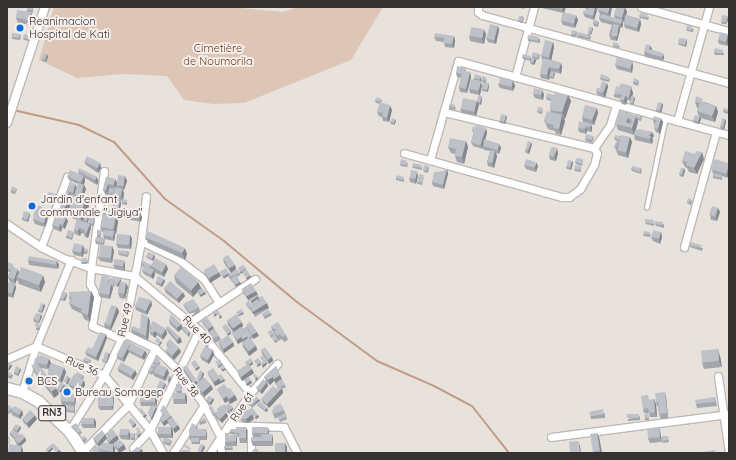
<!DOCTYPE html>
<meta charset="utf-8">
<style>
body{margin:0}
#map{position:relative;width:736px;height:460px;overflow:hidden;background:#e8e2dd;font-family:Quicksand,sans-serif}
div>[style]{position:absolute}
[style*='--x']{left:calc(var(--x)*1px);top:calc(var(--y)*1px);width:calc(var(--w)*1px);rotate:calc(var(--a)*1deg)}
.green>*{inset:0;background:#dec6b7}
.stream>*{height:2px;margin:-1px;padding:0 1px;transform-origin:1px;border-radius:1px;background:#c09c85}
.roads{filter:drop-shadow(1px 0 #bfb8b4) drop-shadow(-1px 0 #bfb8b4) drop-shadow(0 1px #bfb8b4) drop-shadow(0 -1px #bfb8b4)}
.service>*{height:3.5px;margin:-1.75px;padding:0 1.75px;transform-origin:1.75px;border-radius:1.75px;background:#fff}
.minor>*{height:7px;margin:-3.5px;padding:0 3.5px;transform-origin:3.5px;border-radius:3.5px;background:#fff}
.tertiary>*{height:8px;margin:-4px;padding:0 4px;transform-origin:4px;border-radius:4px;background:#fff}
.trunk>*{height:11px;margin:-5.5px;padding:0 5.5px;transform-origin:5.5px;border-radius:5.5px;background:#fff}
.wall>*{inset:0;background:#a3a7ac}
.shaded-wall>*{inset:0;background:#85888c;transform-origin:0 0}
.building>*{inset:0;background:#bec2c8;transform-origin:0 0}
.dots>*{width:11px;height:11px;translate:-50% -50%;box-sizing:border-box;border:2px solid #f6efeb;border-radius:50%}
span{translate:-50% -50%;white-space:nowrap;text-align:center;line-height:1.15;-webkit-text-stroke:4px #f6efeb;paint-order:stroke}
.shield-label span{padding:1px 3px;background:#f6efeb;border:1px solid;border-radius:3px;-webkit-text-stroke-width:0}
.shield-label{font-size:10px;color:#353231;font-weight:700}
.poi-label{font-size:11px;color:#353231}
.left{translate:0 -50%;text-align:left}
.park-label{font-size:11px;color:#6a3a16}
.street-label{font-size:11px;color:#353231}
.frame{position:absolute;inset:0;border:8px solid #353231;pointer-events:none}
</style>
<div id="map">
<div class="green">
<div style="clip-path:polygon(54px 7px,231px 7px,283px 12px,298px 7px,383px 7px,351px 60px,244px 103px,213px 104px,184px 100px,167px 76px,124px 74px,77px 78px,39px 60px)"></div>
</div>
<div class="stream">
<div style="--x:13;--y:110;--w:68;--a:12.8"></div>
<div style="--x:79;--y:125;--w:39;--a:26"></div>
<div style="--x:114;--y:142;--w:76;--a:48.2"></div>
<div style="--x:165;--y:199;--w:72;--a:35.4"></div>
<div style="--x:224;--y:241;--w:95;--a:39.9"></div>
<div style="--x:297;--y:302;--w:99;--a:36.4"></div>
<div style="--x:377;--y:361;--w:62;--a:23.7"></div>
<div style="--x:434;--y:386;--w:43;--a:27.8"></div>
<div style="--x:472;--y:406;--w:60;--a:51.8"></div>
</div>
<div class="roads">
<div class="service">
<div style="--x:647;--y:208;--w:92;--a:-78.1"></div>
<div style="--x:7;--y:440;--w:1;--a:90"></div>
</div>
<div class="minor">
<div style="--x:478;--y:7;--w:5;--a:90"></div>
<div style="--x:478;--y:12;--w:5;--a:37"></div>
<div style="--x:482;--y:15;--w:256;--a:15.4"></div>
<div style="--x:641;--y:7;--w:91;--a:15.3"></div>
<div style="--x:515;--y:77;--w:73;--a:-74.8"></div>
<div style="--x:677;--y:121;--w:118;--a:-74.3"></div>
<div style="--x:594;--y:148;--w:28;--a:-55"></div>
<div style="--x:610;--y:125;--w:21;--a:-73"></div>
<div style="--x:404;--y:153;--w:164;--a:15.6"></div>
<div style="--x:562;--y:197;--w:7;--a:0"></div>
<div style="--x:569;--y:197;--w:14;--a:-36"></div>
<div style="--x:580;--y:189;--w:28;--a:-60"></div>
<div style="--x:594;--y:165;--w:12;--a:-76"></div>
<div style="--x:597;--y:153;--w:6;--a:-121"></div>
<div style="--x:594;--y:148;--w:154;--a:-166.5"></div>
<div style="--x:430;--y:160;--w:103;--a:-74.2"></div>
<div style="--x:458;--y:61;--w:281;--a:15.3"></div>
<div style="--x:104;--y:171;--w:98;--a:97.6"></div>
<div style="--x:91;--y:268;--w:16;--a:94"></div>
<div style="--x:90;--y:284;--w:15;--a:62"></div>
<div style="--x:97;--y:297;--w:29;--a:100"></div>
<div style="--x:92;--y:326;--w:32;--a:24"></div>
<div style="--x:7;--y:224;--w:41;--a:34.1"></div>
<div style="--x:41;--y:247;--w:28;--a:26"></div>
<div style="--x:66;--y:259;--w:27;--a:20"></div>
<div style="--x:91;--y:268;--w:44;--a:10.5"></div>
<div style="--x:134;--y:276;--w:85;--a:39.7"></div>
<div style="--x:199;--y:330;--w:81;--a:51"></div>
<div style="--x:141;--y:241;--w:41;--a:25.9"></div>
<div style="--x:178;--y:259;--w:33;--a:38"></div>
<div style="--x:204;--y:279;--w:28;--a:58"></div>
<div style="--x:41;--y:247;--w:75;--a:-69.6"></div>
<div style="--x:684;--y:247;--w:119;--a:-74.5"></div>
<div style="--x:190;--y:322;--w:78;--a:-33.5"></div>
<div style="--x:124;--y:333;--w:34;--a:26"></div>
<div style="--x:155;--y:348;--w:35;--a:44"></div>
<div style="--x:180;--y:372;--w:41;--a:54"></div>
<div style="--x:204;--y:405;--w:37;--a:63"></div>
<div style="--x:221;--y:438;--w:15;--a:90"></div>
<div style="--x:36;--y:346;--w:74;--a:23.1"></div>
<div style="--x:104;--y:375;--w:72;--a:50.1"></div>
<div style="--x:150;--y:430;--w:26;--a:61"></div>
<div style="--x:7;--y:359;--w:32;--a:-24"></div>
<div style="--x:718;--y:376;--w:78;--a:81.9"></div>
<div style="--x:22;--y:392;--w:48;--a:-73.1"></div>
<div style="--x:36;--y:346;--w:93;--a:-67.9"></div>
<div style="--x:229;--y:425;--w:55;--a:2.1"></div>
<div style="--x:284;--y:427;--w:29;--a:63"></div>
<div style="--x:251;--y:426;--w:27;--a:90"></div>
<div style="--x:69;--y:431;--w:66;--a:-58"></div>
<div style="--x:104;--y:375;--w:47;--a:-64.5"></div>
<div style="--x:124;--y:333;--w:94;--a:-79.5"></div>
<div style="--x:141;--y:241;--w:45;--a:-83.7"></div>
<div style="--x:551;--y:437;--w:179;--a:-7.4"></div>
<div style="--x:133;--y:448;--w:25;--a:-47"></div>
<div style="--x:150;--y:430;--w:111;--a:-63.9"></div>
<div style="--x:83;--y:451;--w:64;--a:-45.6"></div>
<div style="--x:128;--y:405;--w:63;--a:-64.7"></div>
<div style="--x:173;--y:453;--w:57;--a:-57.1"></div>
<div style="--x:210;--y:453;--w:72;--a:-56.3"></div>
<div style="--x:250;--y:393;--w:40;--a:-47"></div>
</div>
<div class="tertiary">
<div style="--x:7;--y:123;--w:122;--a:-71.9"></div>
</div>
<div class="trunk">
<div style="--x:7;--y:388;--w:16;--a:15"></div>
<div style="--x:22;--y:392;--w:18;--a:29"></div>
<div style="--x:38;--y:401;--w:43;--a:44.1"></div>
<div style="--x:69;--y:431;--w:27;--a:56"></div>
</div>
</div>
<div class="wall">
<div style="clip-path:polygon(27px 7px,36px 7px,36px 8px,33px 8px,33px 13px,31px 12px,32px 16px,31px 25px,18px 23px,16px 18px,27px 12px)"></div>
<div style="clip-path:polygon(518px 7px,525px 7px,524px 9px)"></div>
<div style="clip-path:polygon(542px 7px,566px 7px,564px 12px,578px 20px,575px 28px,563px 25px,561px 21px,563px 13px,542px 8px)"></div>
<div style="clip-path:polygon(585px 7px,598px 7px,598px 9px,596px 9px,597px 10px,594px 20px,598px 21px,599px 23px,598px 27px,594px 26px,593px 23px,594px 20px,585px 17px,583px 13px,587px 11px)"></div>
<div style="clip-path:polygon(612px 7px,610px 17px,615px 18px,614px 15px,625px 7px,627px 12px,626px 15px,640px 19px,641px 24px,639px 32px,625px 28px,624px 24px,624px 22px,622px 22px,623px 24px,622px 28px,620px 28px,620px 30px,617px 41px,611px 40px,609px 35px,612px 25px,601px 22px,599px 18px,600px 14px,598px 10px)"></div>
<div style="clip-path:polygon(523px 16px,524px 19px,522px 23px,519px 22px,518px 20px)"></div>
<div style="clip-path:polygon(639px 16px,649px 17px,648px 20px,640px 18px)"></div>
<div style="clip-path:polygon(729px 18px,726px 24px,722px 24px,721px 22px)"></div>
<div style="clip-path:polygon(498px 26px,499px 30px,496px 44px,488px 42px,486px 38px)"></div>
<div style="clip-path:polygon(593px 29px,591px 35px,590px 35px,591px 37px,590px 40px,578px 37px,577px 35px,589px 34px,588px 32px)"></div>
<div style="clip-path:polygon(686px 29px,694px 29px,693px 32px,687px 31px)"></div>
<div style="clip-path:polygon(576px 31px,577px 33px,576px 37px,572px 37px,571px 34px)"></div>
<div style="clip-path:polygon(20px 34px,21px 36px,20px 40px,12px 39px,12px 37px)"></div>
<div style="clip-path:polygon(486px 34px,484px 44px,470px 41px,469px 36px)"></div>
<div style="clip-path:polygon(454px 36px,455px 40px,454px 48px,445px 47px,444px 42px,436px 41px,434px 37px)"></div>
<div style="clip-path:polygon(29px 37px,29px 41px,24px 40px,23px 38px)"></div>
<div style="clip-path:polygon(729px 37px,729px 40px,728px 46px,719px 44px,718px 40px)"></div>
<div style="clip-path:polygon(528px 39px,540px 39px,540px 43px,528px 41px)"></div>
<div style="clip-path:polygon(687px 39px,687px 41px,686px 47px,679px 45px,678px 43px)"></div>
<div style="clip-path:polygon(553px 42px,554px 47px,551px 60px,561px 63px,562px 67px,561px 74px,554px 72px,555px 74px,553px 79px,550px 78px,550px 76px,549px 80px,541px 78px,540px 74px,543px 60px,542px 60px,541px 55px)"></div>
<div style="clip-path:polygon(613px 45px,620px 46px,619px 48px,614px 47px)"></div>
<div style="clip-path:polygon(652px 49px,652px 50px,664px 57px,663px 61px,645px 57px,644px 52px)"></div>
<div style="clip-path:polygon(714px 52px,724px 53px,724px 55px,715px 55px)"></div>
<div style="clip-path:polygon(47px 54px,48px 57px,46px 62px,42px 61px,42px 58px)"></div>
<div style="clip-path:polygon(539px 54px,540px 56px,538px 60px,535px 59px,536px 61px,534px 65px,531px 64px,530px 62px,532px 58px,532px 56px)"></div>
<div style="clip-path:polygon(530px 56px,531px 58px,531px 61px,523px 59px,522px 57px)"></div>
<div style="clip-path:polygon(615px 65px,633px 65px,632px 73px,617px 69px)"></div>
<div style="clip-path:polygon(465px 68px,466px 72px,470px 72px,471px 77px,467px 93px,460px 92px,459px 87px,461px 78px,457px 77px,456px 73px)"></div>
<div style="clip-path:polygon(474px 78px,481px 78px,481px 82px,480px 95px,482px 98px,481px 105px,478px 104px,476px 116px,462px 113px,460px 109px,477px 101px,479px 95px,470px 93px,469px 89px,474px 80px)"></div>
<div style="clip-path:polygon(600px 78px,610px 79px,609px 82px,601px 80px)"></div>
<div style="clip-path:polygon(487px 79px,486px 82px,489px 85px,488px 92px,482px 91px,482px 89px,483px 82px,482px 82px,481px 80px)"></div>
<div style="clip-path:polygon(638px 80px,639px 82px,638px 86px,633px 84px,633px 82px)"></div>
<div style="clip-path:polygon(513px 81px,515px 86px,513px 91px,500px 88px,498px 84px)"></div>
<div style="clip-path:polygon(607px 83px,608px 87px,605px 98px,598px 95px,596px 91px)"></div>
<div style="clip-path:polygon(631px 86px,633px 93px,632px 96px,634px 97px,635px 99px,633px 105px,631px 105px,630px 102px,630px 101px,627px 100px,626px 105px,622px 104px,620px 99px,621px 98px,618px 98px,618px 96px,618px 98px,614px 97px,614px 94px)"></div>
<div style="clip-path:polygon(533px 94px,544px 94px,543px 100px,535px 98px)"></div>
<div style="clip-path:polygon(554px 95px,568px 95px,571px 101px,565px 119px,564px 119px,565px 121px,561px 135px,556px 134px,555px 131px,548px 129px,547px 127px,544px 120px,551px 112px,550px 110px,551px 101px,547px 100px,546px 97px)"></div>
<div style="clip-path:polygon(381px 99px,382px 101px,381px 103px,392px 110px,389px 122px,383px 121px,382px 117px,379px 116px,377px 112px,380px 104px,376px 103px,375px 100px)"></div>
<div style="clip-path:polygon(695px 102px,705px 102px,716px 106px,718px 112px,715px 122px,700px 118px,701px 119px,699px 124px,694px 123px,693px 120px,699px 117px,697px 111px,698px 108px,697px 108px)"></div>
<div style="clip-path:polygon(662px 103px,663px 105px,661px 113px,656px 112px,656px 110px)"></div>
<div style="clip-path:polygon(449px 106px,456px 107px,455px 110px,450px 109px)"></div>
<div style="clip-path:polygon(597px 108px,598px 113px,594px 125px,583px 122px,582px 117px)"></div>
<div style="clip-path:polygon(729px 109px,729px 114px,724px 113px,723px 110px)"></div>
<div style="clip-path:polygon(543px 110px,542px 114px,538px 113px,537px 111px)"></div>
<div style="clip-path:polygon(626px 111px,627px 113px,635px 116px,641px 115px,642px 117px,641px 121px,637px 120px,638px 122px,636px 130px,652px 132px,654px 136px,652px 138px,653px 140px,652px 144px,635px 140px,634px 135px,618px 130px,616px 124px)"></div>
<div style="clip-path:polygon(507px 117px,505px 124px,500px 123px,499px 121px)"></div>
<div style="clip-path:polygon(653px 119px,663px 122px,660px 134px,656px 132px,654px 128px,655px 124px,654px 124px)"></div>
<div style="clip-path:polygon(725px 119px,726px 121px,724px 130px,721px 129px,720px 127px)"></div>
<div style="clip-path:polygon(396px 121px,394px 125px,391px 124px,390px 122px)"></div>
<div style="clip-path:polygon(591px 124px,592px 128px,592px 132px,587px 131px,586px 134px,579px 132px,578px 128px)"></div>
<div style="clip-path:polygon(472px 130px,487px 132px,485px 140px,499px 144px,501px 148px,499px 154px,496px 153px,497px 156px,494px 168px,488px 166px,487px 162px,490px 151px,484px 150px,483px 147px,483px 149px,473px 146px,471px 142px,474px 132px,473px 132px)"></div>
<div style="clip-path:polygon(593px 136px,594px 138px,592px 143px,586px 141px,585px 139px)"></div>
<div style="clip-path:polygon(620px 136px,630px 137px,632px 142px,628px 158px,618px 155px,615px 148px,617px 141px,615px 140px,614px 138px)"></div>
<div style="clip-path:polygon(466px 141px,468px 147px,464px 164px,457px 162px,455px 156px,455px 154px,451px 153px,448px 147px)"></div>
<div style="clip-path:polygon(532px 144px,529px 154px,526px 153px,525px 150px)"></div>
<div style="clip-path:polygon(558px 153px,556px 161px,550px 160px,549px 155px)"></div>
<div style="clip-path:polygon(695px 154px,704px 159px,697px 174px,689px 172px,687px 168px,685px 167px,682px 161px)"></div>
<div style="clip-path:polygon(583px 159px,583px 161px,582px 166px,576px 164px,575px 162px)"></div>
<div style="clip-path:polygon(84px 161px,100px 163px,101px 168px,98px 173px,86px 165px)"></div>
<div style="clip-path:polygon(572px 161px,573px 163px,571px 170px,567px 169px,566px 167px)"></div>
<div style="clip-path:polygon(408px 163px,407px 167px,401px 166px,400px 164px)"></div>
<div style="clip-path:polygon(729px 163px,729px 173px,728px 178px,722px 176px,722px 180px,713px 178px,713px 174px,712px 170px)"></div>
<div style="clip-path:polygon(524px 165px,538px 166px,536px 172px,526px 169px)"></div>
<div style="clip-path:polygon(412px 166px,422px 167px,422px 170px,413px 168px)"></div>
<div style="clip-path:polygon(428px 166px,429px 168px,428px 173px,424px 172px,423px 170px)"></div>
<div style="clip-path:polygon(581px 166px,581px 172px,575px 171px,574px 169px)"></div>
<div style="clip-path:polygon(641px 168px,642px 170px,641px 174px,632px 171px,631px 169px)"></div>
<div style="clip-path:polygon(684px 168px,685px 171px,683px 177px,680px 176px,679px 174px)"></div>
<div style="clip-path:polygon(447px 169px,448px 174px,444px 189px,433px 186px,432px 182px,444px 171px)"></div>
<div style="clip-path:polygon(78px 171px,97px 177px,98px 182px,97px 185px,85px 178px,85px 181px,84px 185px,86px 189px,83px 198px,89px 206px,86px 212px,89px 215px,88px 223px,89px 223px,94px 218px,95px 220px,94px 226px,90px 226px,91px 228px,88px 238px,85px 237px,84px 234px,81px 233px,80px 236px,75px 234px,74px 230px,77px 220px,70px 217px,68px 212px,67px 216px,62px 214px,60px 208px,68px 192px,68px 191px,77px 188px,78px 184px,69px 180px,67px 176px,79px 174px)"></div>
<div style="clip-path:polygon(125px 176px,127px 181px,124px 190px,123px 190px,124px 193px,123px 199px,127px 202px,127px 205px,122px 204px,122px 201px,120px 200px,121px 204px,118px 217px,116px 217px,118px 221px,116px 234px,115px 234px,115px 236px,114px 241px,105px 239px,104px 245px,96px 244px,95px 241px,97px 237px,97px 235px,101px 232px,100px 237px,104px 238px,103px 235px,103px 232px,102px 232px,101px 227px,103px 214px,103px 213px,110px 211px,115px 198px,114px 196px,109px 195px,108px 193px,108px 195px,105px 194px,103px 190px,106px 177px,115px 179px,116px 182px)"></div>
<div style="clip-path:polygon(418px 176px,416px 184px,410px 182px,409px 178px)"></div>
<div style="clip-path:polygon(424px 177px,422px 185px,418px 184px,417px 182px)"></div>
<div style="clip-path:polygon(396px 178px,404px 179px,404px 182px,396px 180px)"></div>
<div style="clip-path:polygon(16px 188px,17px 190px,15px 194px,11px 193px,11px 190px)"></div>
<div style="clip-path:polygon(47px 196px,56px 196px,55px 201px,48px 199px)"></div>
<div style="clip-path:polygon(691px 199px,692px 202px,691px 205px,688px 204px,687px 202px)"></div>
<div style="clip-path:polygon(54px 201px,55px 203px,54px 206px,49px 204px,48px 202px)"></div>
<div style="clip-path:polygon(718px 208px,720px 212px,717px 221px,711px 220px,710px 215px)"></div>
<div style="clip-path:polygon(37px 209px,48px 210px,49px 214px,45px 227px,35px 224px,33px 219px)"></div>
<div style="clip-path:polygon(30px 213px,30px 215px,28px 222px,22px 220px,22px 218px)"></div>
<div style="clip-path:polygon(125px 213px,140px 213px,142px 217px,141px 222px,126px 219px,125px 215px,124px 218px,120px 217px,119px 215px)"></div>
<div style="clip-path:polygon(68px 221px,65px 229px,62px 228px,61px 232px,54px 229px,52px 225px)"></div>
<div style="clip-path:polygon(645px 222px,654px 223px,654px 226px,646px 224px)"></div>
<div style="clip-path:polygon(655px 224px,664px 224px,664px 228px,656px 226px)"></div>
<div style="clip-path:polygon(74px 232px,74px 234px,72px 240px,66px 238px,66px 236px)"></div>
<div style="clip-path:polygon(661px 232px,662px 237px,660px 244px,653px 241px,651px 237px)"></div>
<div style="clip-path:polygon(643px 234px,651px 234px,650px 237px,644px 236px)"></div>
<div style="clip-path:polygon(130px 235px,132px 239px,131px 249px,118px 248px,116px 244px)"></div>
<div style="clip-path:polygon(145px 237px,187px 254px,185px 260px,148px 243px)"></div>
<div style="clip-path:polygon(83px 245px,84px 249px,88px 251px,87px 254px,84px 254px,84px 252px,83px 257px,74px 255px,72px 251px)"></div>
<div style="clip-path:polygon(689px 245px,703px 248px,702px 251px,690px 247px)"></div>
<div style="clip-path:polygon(112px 246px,114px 251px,112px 263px,100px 261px,98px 257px)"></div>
<div style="clip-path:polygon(128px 251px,129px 253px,128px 257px,119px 255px,118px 253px)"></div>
<div style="clip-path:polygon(146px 256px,155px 257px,153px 261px,147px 258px)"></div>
<div style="clip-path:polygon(223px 258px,235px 265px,236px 269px,231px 273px,224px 263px)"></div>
<div style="clip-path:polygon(28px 260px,57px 261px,59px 265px,58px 269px,29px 265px)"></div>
<div style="clip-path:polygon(88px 260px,87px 264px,82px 264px,81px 262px)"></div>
<div style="clip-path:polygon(141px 263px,151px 265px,168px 269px,164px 277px,154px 272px,155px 275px,153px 279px,144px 274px,142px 270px,144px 267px,141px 266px)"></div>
<div style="clip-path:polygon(7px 264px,14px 267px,14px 268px,19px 272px,45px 282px,41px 292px,19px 284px,17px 279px,15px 284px,10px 282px,8px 277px,10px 272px,7px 271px)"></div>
<div style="clip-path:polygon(125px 264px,125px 271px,115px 269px,113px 265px)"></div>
<div style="clip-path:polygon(204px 271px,221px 276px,210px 283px,205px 275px)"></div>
<div style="clip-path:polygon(220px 272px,229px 273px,230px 274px,240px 273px,240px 275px,237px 277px,241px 284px,236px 287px,228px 276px,224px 279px)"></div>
<div style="clip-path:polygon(174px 276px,198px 282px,201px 288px,205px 292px,206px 294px,201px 297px,197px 292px,193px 297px,176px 283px)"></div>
<div style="clip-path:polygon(110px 278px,115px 278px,115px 281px,114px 287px,112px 286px,113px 288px,110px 299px,100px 297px,98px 293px)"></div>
<div style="clip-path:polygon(164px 279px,165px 281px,162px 287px,156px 284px,156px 282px)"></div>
<div style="clip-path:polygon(121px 281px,121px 282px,126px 283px,128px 287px,125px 299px,120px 298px,118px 293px,119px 285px,118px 287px,116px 286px,115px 284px)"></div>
<div style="clip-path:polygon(7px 283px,15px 284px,16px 288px,13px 298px,7px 296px)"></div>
<div style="clip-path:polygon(164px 288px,185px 296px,179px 303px,166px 293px)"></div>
<div style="clip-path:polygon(evenodd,242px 289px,258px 295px,259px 298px,269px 308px,255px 317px,251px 310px,250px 310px,246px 305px,246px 303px,249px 301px,243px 293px,242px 289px,250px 300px,253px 306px,252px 306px,249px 301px,250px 300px)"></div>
<div style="clip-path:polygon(91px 291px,94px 297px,90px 322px,84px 319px,82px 314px,72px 309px,69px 303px,70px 300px,69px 297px)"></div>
<div style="clip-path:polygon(67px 293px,67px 295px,65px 301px,61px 300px,60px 298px)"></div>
<div style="clip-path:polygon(44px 304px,45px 306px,42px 313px,38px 312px,38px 310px)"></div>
<div style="clip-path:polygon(183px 304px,199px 307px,200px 312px,192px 317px,185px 308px)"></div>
<div style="clip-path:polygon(152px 305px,147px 315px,136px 310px,135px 306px)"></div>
<div style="clip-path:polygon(117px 307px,119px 312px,111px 330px,105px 328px,104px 324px)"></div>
<div style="clip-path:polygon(271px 313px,272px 315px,265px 319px,262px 314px)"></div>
<div style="clip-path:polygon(41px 314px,42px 317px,39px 323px,34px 322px,33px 319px)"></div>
<div style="clip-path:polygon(148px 317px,150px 321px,148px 341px,133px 334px,131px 329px,140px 329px)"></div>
<div style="clip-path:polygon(201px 319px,219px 336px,221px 340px,215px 343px,211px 336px,210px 333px,203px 324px)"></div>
<div style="clip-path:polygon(169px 320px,190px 333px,189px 337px,183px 331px,182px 329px,178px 332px,170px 324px)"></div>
<div style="clip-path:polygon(227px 320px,243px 326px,242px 327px,243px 329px,247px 327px,246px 325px,259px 336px,254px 339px,253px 338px,251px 339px,256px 346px,257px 350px,249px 356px,243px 347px,242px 342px,243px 342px,243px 341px,238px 344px,234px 337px,232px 333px,233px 332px,228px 325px)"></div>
<div style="clip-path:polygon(39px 323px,40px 330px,36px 330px,36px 328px)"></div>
<div style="clip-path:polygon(271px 326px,286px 335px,288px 340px,284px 342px,282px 339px,278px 341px,272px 330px)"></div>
<div style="clip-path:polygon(149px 327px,166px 329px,167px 334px,163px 340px,157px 335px,155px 338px,151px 335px,149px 331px,150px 329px)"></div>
<div style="clip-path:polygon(166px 327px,180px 337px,182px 342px,178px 344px,168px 332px)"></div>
<div style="clip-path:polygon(271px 330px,278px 342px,275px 343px,272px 337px,271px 338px,268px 332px)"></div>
<div style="clip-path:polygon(106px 334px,107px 338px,98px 361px,87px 356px,85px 352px,92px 349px)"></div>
<div style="clip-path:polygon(199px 336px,208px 344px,209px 346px,207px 347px,213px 350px,214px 355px,209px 364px,202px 360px,200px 356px,206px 346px,199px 338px)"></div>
<div style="clip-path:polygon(218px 342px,233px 342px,234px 346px,224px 353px,220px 347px)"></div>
<div style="clip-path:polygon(166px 343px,179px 348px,181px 352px,174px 360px,167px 354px,166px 350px,168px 348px)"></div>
<div style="clip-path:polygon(133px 344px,147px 354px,144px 360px,130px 353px,129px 352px,124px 362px,118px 359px,117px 355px)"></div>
<div style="clip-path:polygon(261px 350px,272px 357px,273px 361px,269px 364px,262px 354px)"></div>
<div style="clip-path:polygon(109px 353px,110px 355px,107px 363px,103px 362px,102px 360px)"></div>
<div style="clip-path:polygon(720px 356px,722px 367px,704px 369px,702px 363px)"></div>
<div style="clip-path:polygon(90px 359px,91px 361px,90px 364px,84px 362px,83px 360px)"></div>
<div style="clip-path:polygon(34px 362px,51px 363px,64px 368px,66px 372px,62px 383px,69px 388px,67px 392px,64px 391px,63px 389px,61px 393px,58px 391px,57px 389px,61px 383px,50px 378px,48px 374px,49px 372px,48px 369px,41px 368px,56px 388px,59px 394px,54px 398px,34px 372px,32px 366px,35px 364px)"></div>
<div style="clip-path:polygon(153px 362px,161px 362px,159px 365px,169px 373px,165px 381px,154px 376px,153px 373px,152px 375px,149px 373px,148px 371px,151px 367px,151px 366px,153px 363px)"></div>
<div style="clip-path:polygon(245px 362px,253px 364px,250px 366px,252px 369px,254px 373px,242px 381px,239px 376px,237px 371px,247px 365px)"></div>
<div style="clip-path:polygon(276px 366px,282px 380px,286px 387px,282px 389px,283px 393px,269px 408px,263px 403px,261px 399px,276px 389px,278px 388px,276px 384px,274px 381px,270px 385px,267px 382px,268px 386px,262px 394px,258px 391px,256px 387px,266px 381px,264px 377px)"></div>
<div style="clip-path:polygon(182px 367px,198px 382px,199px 381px,198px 380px,197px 378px,203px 372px,204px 374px,202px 379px,211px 385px,213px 389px,204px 397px,195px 390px,195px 388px,184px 372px)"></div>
<div style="clip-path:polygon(117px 368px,137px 374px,133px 380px,119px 372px)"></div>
<div style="clip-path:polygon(21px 370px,18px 376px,14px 374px,14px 372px)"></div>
<div style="clip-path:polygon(207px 372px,224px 379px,225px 381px,215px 386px,209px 376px)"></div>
<div style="clip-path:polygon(7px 373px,12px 374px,13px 376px,11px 379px,7px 377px)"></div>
<div style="clip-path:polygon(75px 375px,83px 375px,84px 377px,83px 380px,84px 380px,85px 385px,80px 394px,70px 387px,68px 383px)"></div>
<div style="clip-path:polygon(181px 384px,182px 386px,182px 393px,177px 393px,176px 391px)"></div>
<div style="clip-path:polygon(166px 385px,163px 391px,158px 389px,157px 387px)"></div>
<div style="clip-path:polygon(217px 389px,228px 389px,235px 395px,237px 400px,230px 404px,228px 401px,225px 403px,219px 393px)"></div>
<div style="clip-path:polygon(97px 392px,104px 392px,102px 394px,114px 398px,113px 410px,100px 410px,98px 406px,98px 395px)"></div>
<div style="clip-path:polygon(665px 392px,666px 397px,668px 418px,661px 419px,659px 414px,658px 406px,657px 406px,656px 402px)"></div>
<div style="clip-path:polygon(185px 393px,187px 397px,187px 404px,174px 404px,173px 399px)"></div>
<div style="clip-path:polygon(157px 395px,157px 406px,155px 406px,157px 409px,152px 420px,148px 413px,151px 406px,141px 406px,140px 402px)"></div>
<div style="clip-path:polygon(76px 397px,75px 406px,75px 413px,67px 412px,66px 410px,67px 406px,62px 406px,61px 401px)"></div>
<div style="clip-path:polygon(715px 397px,716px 402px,717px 406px,697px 408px,696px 404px)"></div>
<div style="clip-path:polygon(259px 399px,260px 401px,252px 408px,258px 415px,259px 417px,256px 419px,250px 412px,249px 410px,252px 408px,250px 405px,249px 403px)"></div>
<div style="clip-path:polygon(654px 399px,656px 404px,657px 417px,650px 417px,649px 413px,644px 413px,643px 409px,650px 400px)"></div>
<div style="clip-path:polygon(206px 400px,214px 400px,211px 405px,207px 403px)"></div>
<div style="clip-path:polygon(7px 404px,12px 408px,12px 409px,22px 410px,23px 415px,20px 419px,12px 415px,11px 411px,9px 414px,7px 412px)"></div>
<div style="clip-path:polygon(257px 404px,267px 408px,268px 410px,266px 412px,258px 406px)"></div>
<div style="clip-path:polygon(226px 406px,233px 409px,231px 412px,229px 410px,230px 414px,222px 423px,216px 418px,215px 415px,213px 416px,209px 408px,212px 407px,215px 413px,218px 411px,217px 409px)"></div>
<div style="clip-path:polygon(161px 407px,172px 417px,180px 429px,175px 433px,172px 429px,173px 432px,173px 438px,165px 438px,171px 440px,172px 442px,170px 446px,164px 444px,163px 442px,164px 438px,159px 438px,157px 434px,171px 427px,168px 423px,164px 426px,161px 422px,160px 418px,163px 415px,160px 410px,162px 409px)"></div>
<div style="clip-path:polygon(284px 410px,287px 419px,280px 422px,278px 417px,275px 419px,272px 411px)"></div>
<div style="clip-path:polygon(238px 413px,254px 419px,248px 423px,244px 423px,239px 418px)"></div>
<div style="clip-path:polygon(605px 413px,605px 418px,591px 419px,590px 415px)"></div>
<div style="clip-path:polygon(648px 413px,649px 420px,645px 420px,645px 418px)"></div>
<div style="clip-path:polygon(640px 416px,640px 420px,628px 421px,628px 419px)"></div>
<div style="clip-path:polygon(94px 418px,96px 422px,96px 428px,83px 428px,81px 424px)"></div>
<div style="clip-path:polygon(22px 419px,37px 419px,29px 428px,24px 423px)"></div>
<div style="clip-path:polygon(199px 420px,206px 420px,206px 423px,200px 425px)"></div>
<div style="clip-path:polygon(71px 426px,81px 431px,82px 433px,79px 435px,72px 428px)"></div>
<div style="clip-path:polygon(197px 426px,198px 428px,197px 429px,207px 434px,207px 440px,200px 440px,200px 444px,192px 444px,191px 440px,190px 440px,189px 436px,190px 429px,190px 428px)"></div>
<div style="clip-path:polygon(246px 427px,247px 431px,247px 443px,240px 443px,239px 437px,238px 437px,236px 433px)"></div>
<div style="clip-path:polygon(659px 427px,660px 431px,662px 442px,650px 443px,648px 439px)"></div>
<div style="clip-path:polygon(13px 428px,21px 428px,18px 433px,16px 432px,19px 435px,25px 437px,26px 441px,21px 446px,23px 450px,23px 453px,8px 453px,17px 445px,14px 439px,10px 435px,10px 433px,13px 429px)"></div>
<div style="clip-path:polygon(235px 430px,237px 439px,237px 446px,232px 446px,233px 450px,225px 450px,224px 448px,226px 446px,225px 442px,229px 436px,235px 434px,230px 434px,230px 432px)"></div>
<div style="clip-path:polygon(269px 431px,269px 434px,273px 438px,273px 446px,253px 446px,251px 441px,253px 437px,252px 433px)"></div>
<div style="clip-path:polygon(evenodd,107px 433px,119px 439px,114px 443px,126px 449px,120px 453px,119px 453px,115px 448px,114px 444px,113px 444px,115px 449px,115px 453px,102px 453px,101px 450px,102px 444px,99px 447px,100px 447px,101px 449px,101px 453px,93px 453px,92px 452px,99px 447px,95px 443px,93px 438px,107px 438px,108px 437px,107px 433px,106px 439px,109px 444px,103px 443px,106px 439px)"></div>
<div style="clip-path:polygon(134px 433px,135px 435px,135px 440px,131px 440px,130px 438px)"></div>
<div style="clip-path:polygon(597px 433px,599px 437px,602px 453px,594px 453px,593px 452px)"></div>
<div style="clip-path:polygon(130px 434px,130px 440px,121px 439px,119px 435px)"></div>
<div style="clip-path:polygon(668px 436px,669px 442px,663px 443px,662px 441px)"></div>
<div style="clip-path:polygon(81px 438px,86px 438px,87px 440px,84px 443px)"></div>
</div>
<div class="shaded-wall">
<div style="clip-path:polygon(563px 7px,566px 7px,564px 13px,562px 9px)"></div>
<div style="clip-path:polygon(595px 7px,596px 7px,597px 10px,594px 20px,593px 16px)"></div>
<div style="clip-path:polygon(610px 7px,612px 7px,610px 17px,608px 13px)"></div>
<div style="clip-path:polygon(625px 7px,627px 12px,624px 22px,622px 18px)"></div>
<div style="clip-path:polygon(31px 12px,32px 16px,31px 25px,29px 20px)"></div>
<div style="clip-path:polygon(576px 15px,578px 20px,575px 28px,574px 24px)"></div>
<div style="clip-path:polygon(728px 16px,729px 18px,726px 24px,726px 22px)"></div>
<div style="clip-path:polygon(640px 19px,641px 24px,639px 32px,637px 28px)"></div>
<div style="clip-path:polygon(622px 20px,623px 24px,622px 28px,620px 24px)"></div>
<div style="clip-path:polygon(619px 25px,620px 30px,617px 41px,615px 37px)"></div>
<div style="clip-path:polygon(498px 26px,499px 30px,496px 44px,494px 40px)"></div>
<div style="clip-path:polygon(592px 27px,593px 29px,591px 35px,591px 33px)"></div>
<div style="clip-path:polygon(484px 29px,486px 34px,484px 44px,482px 39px)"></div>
<div style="clip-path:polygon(728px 34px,729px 37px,729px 40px,728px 46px,726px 42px)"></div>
<div style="clip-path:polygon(454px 36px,455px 40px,454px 48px,452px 44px)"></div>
<div style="clip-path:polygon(687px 39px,687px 41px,686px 47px,685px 45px)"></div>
<div style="clip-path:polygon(553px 42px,554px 47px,551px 62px,549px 57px)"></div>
<div style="clip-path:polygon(650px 45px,652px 49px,651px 53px,649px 49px)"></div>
<div style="clip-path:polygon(663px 53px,664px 57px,663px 61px,662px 57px)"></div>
<div style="clip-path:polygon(47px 54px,48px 57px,46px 62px,45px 60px)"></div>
<div style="clip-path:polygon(535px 58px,536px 61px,534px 65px,533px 63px)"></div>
<div style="clip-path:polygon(632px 61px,633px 65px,632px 73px,630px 68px)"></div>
<div style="clip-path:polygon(561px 63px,562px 67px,561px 74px,559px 69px)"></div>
<div style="clip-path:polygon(549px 67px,551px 72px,549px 80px,547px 75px)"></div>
<div style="clip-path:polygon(470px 72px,471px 77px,467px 93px,466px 89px)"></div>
<div style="clip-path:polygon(554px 72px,555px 74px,553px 79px,553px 77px)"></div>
<div style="clip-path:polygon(481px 76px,481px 82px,482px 86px,480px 95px,478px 91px,481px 81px,480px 79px)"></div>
<div style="clip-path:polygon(513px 81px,515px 86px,513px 91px,512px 87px)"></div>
<div style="clip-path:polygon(489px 83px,489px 85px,488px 92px,487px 90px)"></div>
<div style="clip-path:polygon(607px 83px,608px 87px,605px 98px,603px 93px)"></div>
<div style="clip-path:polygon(631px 88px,633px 93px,631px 101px,629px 97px)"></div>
<div style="clip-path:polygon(542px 90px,544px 94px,543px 100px,541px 95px)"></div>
<div style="clip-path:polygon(568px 95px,571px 101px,565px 119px,562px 112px)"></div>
<div style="clip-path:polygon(482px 96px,482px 98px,481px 105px,480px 103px)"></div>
<div style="clip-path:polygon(625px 96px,627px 100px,626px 105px,624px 100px)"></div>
<div style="clip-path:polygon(634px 97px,635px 99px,633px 105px,633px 103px)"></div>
<div style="clip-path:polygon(477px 101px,479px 105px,476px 116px,474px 112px)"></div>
<div style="clip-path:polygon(662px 103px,663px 105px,661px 113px,660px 111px)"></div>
<div style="clip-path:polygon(390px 105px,392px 110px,389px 122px,387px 118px)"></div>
<div style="clip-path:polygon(716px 106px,718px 112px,715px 122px,712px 116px)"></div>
<div style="clip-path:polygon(597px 108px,598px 113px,594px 125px,592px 120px)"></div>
<div style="clip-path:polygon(506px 115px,507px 117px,505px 124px,504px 122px)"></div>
<div style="clip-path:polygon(562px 115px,565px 121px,561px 135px,559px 129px)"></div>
<div style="clip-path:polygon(636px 116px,638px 122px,634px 135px,632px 128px)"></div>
<div style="clip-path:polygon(700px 117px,701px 119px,699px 124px,698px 122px)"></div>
<div style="clip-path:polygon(628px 118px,630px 124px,626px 122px)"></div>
<div style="clip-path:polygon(661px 118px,663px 122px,660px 134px,658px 129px)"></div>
<div style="clip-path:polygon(395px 119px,396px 121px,394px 125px,394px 123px)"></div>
<div style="clip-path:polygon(725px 119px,726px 121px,724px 130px,723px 127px)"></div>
<div style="clip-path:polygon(591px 124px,592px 128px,592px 132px,590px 127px)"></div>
<div style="clip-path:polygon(586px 126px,587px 131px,586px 134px,585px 129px)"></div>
<div style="clip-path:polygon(486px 128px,487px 132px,484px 146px,483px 146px,483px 149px,481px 144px)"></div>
<div style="clip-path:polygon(652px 132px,654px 136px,652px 138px,653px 140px,652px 144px,649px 136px)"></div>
<div style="clip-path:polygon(630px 137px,632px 142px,628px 158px,626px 153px)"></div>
<div style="clip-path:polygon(466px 141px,468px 147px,464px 164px,462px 157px)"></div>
<div style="clip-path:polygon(531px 142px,532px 144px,529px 154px,528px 151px)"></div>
<div style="clip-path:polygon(499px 144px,501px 148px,499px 154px,498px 150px)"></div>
<div style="clip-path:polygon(557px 148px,558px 153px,556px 161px,554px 157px)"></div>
<div style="clip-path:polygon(495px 151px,497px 156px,494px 168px,492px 163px)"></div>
<div style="clip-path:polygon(702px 152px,704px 159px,697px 174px,694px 168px)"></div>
<div style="clip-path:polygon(572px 161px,573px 163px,571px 170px,570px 168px)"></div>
<div style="clip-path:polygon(536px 162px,538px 166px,536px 172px,535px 168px)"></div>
<div style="clip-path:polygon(100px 163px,101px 168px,98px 173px,97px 168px)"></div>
<div style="clip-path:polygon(729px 163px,729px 173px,728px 178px,726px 173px)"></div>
<div style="clip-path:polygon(684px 168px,685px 171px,683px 177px,682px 175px)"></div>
<div style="clip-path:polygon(447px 169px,448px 174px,444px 189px,443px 185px)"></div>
<div style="clip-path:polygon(417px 171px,418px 176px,416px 184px,415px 180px)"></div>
<div style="clip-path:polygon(84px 176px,85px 181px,83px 186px,81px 182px)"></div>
<div style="clip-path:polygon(125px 176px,127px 181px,124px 190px,123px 186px)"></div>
<div style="clip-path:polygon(97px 177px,98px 182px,97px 185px,95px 180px)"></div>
<div style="clip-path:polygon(115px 179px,117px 183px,116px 185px,116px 189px,114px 185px)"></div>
<div style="clip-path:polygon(75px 184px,77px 188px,74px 197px,73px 193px)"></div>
<div style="clip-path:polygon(108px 184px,109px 188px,108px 195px,106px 190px)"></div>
<div style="clip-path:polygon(84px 185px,86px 189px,82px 201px,81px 197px)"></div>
<div style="clip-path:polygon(122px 189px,124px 193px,123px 201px,121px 196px)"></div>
<div style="clip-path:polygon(69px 193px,72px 199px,68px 196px)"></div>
<div style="clip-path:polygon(56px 194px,56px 196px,55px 201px,54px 199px)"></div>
<div style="clip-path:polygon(86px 199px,89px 206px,82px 222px,80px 216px)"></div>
<div style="clip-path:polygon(120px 199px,121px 204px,118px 217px,117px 213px)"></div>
<div style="clip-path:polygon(67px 202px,70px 208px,67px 216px,64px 209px)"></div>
<div style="clip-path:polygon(718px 208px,720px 212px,717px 221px,716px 217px)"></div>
<div style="clip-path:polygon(48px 210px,49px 214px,45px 227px,44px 223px)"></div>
<div style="clip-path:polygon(30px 213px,30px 215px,28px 222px,27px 220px)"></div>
<div style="clip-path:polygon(88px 213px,89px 215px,88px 223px,87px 221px)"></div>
<div style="clip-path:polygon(140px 213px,142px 217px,141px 222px,139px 218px)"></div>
<div style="clip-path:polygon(66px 217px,68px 221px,65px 229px,63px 225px)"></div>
<div style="clip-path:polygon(116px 217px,118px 221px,116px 234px,114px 230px)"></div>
<div style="clip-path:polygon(60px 224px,62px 228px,61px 232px,59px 227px)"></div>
<div style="clip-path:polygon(90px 224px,91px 228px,88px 238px,86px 234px)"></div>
<div style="clip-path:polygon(79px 228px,81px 233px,80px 236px,78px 231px)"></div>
<div style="clip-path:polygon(114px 231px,115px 236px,114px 241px,113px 237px)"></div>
<div style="clip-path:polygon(661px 232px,662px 237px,660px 244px,659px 239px)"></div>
<div style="clip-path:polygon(130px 235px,132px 239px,131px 249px,129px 245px)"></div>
<div style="clip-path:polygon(83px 245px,84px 249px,83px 257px,81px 253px)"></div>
<div style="clip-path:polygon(112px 246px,114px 251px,112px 263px,111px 258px)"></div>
<div style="clip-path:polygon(185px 248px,187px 254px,185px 260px,182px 253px)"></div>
<div style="clip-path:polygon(154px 254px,155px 257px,153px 261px,152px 259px)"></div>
<div style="clip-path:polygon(124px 260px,125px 264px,125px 271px,123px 266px)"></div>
<div style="clip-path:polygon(57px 261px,59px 265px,58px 269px,57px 265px)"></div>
<div style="clip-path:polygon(166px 264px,168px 269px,164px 277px,162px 272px)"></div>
<div style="clip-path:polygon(235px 265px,236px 269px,231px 273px,229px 268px)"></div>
<div style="clip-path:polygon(246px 268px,246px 271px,241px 274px,240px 272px)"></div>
<div style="clip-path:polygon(18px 269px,19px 274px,16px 277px,17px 279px,15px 284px,14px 279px)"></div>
<div style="clip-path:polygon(154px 270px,155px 275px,153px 279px,151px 275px)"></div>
<div style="clip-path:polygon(219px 272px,221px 276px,210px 283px,209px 279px)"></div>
<div style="left:229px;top:273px;width:2px;height:7px;rotate:63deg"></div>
<div style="clip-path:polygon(43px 275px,45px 282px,41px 292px,39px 286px)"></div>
<div style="clip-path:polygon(250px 275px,251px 277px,247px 280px,246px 278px)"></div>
<div style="clip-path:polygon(121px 278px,121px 281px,118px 287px,117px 285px)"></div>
<div style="clip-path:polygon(164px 279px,165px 281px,162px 287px,161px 284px)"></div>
<div style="clip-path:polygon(198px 282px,201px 288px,193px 297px,191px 291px)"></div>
<div style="left:240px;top:282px;width:2px;height:6px;rotate:63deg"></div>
<div style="clip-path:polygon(126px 283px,128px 287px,125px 299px,124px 294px)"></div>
<div style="clip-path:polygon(15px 284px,16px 288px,13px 298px,12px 294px)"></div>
<div style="clip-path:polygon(111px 284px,113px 288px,110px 299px,109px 295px)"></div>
<div style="clip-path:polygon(91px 291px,94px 297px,90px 322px,88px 315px)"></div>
<div style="left:256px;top:291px;width:4px;height:11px;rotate:63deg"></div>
<div style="clip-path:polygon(183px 292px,185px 296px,179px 303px,177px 299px)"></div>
<div style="left:205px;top:292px;width:2px;height:6px;rotate:63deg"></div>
<div style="clip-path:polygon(67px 293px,67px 295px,65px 301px,64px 299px)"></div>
<div style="clip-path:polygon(258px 296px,259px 299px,252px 303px,251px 301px)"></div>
<div style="clip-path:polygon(151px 300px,152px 305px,147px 315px,146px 311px)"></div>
<div style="left:267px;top:303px;width:5px;height:17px;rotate:68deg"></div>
<div style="clip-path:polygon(44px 304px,45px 306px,42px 313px,41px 311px)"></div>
<div style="clip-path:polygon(117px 307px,119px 312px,111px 330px,110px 326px)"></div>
<div style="left:243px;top:312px;width:2px;height:6px;rotate:63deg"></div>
<div style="clip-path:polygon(216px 313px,217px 315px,214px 317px,214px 315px)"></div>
<div style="clip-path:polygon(41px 314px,42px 317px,39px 323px,39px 321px)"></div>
<div style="clip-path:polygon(221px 315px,222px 317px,220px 319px,219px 317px)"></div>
<div style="clip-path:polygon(148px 317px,150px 321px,148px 341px,146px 336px)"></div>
<div style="clip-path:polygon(242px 322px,243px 326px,234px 333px,232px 328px)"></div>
<div style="clip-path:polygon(181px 324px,183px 328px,178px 332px,177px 328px)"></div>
<div style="clip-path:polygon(213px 326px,214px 330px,209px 333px,208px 329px)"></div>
<div style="clip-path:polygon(166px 329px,167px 334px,163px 340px,162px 335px)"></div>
<div style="clip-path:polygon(155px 331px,157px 335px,155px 338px,153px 333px)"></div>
<div style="clip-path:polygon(189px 331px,190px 333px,189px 337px,188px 335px)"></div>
<div style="clip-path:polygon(231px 331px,231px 334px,228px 336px,227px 334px)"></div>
<div style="left:257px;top:332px;width:4px;height:6px;rotate:63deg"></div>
<div style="clip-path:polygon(106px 334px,107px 338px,98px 361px,96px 357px)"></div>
<div style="clip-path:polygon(248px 336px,249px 340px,244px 344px,243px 339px)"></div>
<div style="clip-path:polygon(180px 337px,182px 342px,178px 344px,177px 340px)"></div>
<div style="clip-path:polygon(241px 337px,243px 341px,238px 344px,237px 340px)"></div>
<div style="clip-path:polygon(161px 341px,162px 343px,159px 346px,159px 344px)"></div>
<div style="clip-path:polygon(233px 342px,234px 346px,224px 353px,223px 349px)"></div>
<div style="clip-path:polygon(130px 343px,131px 347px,128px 349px,129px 352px,124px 362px,123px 358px)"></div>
<div style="clip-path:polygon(256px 346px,257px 350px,249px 356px,248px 351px)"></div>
<div style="clip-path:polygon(179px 348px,181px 352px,174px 360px,172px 356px)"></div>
<div style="clip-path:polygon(718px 349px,720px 356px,722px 367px,719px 361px)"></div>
<div style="clip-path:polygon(145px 350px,147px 354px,144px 360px,142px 356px)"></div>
<div style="clip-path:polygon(213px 350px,214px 355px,209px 364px,207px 360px)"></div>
<div style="clip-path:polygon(109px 353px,110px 355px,107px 363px,106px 361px)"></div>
<div style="clip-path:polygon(272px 357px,273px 361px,269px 364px,268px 360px)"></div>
<div style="clip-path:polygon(49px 358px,51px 363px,48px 369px,47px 365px)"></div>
<div style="clip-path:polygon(253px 362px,253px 364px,248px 367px,247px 365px)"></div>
<div style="clip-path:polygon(261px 362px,262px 364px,260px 363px,261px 365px,257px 367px,257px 365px)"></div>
<div style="clip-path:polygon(267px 362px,267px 364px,263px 368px,262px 365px)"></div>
<div style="clip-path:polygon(222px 363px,223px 365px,218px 368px,218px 366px)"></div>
<div style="clip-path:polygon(11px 364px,12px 366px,9px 371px,8px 369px)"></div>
<div style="clip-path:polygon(199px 366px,200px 368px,196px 371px,195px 369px)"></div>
<div style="clip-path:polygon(20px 368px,21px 370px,18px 376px,18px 374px)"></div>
<div style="clip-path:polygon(64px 368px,66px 372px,62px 383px,60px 379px)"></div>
<div style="clip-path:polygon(167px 368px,169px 373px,165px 381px,163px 377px)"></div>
<div style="left:225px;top:368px;width:2px;height:4px;rotate:63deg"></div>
<div style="clip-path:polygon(252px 369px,254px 373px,242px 381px,241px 377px)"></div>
<div style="clip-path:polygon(135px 370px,137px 374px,133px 380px,131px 376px)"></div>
<div style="clip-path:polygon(203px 372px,204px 374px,201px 382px,200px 380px)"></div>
<div style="clip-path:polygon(280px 375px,282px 380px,276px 384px,274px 379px)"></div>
<div style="clip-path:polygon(170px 376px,171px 378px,169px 383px,168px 381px)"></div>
<div style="clip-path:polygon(69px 377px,70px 379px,67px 385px,66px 383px)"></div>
<div style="clip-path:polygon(258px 377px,258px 379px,256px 381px,255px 379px)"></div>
<div style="clip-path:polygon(273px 377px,274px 381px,270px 385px,268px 380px)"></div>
<div style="clip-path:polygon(220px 378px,224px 379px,225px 381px,215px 386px,214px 382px)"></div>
<div style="clip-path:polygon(84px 380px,85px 385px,80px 394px,78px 389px)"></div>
<div style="clip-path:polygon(251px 380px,252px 383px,247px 386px,246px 384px)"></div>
<div style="clip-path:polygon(197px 381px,199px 385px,194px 386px,194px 388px,193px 383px)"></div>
<div style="clip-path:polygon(267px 382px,268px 386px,262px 394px,260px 390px)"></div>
<div style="clip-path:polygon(165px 383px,166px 385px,163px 391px,162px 389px)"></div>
<div style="clip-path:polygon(64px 384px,65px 386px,61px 393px,60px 391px)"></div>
<div style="clip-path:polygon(211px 385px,213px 389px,204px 397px,203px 392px)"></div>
<div style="clip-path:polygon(68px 386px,69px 388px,67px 392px,66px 390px)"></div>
<div style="clip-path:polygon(56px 388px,59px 394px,54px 398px,52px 391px)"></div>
<div style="clip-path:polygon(282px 388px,283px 393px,269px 408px,267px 404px)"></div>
<div style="clip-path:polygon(103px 390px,104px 392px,100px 397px,100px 394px)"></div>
<div style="clip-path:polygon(155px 390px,157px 395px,157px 406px,155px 402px)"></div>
<div style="clip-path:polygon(665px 392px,666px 397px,668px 418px,667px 413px)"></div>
<div style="clip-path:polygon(75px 393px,76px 397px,75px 406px,74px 402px)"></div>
<div style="clip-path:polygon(185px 393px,187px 397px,187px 404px,185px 399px)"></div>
<div style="clip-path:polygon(113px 394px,114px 398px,113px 410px,111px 406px)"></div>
<div style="clip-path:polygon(235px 395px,237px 400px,230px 404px,229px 399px)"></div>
<div style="clip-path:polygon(227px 396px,228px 401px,225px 403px,223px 399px)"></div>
<div style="clip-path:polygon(213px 398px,214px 400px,211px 405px,210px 403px)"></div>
<div style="left:259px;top:399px;width:2px;height:11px;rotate:63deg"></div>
<div style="clip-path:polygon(654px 399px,656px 404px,657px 417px,655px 412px)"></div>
<div style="clip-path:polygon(156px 407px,157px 409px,152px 420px,151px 418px)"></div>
<div style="clip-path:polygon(233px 407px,233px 409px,231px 412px,230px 410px)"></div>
<div style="clip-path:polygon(12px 408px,12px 410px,11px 410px,11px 411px,9px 414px,9px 412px)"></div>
<div style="clip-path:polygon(267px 408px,268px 410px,266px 412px,265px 410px)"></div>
<div style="clip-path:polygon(22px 410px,23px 415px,20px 419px,19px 415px)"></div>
<div style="clip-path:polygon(229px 410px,230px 414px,222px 423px,220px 419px)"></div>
<div style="clip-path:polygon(146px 414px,147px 416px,144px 418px,143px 416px)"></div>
<div style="clip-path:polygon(252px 414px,254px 419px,248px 423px,246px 419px)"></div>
<div style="clip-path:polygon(35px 415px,37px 419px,29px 428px,27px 423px)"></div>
<div style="clip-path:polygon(258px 415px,259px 417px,256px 419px,255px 417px)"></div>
<div style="clip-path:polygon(171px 416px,173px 420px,167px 420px,168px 423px,164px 426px,163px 422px)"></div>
<div style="clip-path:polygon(94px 418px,96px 422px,96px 428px,94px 424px)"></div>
<div style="clip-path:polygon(136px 423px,136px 426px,133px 428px,132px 426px)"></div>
<div style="clip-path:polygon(178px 425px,180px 429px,175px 433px,173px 429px)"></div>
<div style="clip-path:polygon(20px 426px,21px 428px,18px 433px,17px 431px)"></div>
<div style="clip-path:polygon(171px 427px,173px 432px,173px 438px,171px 434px)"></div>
<div style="clip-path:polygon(246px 427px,247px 431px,247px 443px,246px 438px)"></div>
<div style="clip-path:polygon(268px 427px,269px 431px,269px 437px,268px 433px)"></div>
<div style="clip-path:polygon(659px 427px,660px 431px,662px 442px,660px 437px)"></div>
<div style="clip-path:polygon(129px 429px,130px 434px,130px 440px,128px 435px)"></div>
<div style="clip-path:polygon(206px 429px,207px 434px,207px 440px,206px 436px)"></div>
<div style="clip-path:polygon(141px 433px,141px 435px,138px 438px,137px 436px)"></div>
<div style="clip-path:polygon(597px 433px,599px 437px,602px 453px,600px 451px)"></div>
<div style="clip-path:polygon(105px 434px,107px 438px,99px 447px,98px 443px)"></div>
<div style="clip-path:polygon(236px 434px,237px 439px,237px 446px,236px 441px)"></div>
<div style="clip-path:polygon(272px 434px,273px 438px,273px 446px,272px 441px)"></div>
<div style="clip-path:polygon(117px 435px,119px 439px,111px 446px,109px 442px)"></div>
<div style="clip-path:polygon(25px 437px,26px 441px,19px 447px,18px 443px)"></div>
<div style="clip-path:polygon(578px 441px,580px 446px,581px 453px,580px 453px)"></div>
<div style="clip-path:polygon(285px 443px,287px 447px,287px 453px,285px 453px)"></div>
<div style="clip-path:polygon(113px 444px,115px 449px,115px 453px,113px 453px)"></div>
<div style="clip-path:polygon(124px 444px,126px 449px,119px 453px,118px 449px)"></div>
<div style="clip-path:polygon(204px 445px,205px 448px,202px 453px,200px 453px)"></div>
<div style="clip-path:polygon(21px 446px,23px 450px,23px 453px,21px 453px)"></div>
<div style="clip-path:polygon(52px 447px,53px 449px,49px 453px,47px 453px,47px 452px)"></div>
<div style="clip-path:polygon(142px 449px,143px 451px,141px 453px,137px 453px)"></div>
<div style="clip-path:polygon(60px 450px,61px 452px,59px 453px,56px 453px,56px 452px)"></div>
</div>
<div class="building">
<div style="clip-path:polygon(27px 7px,33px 7px,32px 10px,27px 10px)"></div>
<div style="clip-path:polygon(555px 7px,563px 7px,562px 9px)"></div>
<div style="clip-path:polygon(587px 7px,595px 7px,593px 16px,583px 13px,584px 10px,587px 11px,588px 7px)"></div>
<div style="clip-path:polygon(599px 7px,610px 7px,608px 13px,598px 10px)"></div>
<div style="clip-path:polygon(616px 7px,625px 7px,622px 18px,614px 15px)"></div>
<div style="left:17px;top:10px;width:14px;height:8px;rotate:8deg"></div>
<div style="left:563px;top:12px;width:13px;height:9px;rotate:13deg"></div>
<div style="clip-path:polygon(640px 13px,648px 14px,647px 18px,639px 16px)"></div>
<div style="left:601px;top:14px;width:22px;height:4px;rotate:16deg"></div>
<div style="clip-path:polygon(625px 15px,640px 19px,637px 28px,624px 24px)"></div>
<div style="clip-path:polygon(722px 15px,728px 16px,726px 22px,721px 22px)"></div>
<div style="clip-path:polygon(519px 16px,523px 16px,522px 21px,518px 20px)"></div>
<div style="left:594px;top:20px;width:4px;height:3px;rotate:14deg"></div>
<div style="left:490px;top:24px;width:8px;height:15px;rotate:14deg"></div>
<div style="left:613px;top:24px;width:6px;height:12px;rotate:9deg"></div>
<div style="clip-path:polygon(687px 25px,693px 27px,692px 30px,686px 29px)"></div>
<div style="left:471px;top:27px;width:13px;height:9px;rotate:9deg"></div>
<div style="clip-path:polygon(589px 27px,592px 27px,591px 33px,588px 32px)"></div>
<div style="left:572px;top:30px;width:4px;height:4px;rotate:14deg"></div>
<div style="left:578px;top:32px;width:12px;height:3px;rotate:14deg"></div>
<div style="left:720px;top:32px;width:8px;height:8px;rotate:14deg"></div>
<div style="left:12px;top:33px;width:8px;height:4px;rotate:7deg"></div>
<div style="clip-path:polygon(435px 33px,454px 36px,452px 44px,443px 43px,444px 38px,434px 37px)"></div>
<div style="clip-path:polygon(24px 34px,28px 35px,28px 39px,23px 38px)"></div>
<div style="left:528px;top:35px;width:11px;height:4px;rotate:10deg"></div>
<div style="clip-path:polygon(679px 38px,687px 39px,685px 45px,678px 43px)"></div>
<div style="left:545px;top:40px;width:8px;height:16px;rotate:14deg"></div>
<div style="clip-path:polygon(613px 42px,619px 44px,618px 46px,613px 45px)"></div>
<div style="clip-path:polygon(646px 44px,650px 45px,649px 49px,663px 53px,662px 57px,644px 52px)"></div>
<div style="clip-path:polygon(715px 48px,723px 50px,723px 53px,714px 52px)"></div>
<div style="left:533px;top:52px;width:6px;height:4px;rotate:18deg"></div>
<div style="clip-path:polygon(44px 53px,47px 54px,45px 60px,42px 58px)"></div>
<div style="clip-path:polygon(523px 54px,530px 56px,530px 59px,522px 57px)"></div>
<div style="left:532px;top:57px;width:3px;height:5px;rotate:18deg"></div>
<div style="left:617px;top:57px;width:16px;height:8px;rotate:15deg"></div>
<div style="clip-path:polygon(543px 58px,561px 63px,559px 69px,549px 67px,547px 75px,540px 74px)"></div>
<div style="clip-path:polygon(457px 66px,465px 68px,464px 71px,470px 72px,466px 89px,459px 87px,462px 74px,456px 73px)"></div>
<div style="clip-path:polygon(551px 71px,554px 72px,553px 77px,549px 76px)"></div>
<div style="clip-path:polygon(475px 74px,481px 76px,480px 79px,474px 78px)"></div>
<div style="clip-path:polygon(601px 74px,609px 77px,608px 80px,600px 78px)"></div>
<div style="left:482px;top:76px;width:4px;height:4px;rotate:14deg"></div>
<div style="left:500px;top:78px;width:13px;height:6px;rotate:13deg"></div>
<div style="clip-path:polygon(634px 78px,638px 80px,637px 83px,633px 82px)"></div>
<div style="left:471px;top:79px;width:10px;height:10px;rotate:11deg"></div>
<div style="clip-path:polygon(602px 81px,607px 83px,603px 93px,596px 91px,597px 88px,600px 88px)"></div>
<div style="clip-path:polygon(483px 82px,489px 83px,487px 90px,482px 89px)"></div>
<div style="clip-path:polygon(621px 83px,631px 86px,630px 88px,620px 86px)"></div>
<div style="clip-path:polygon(619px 85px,631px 88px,629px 97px,625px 96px,624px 100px,620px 99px,622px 95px,617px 94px)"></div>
<div style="clip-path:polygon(616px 86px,618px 87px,617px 95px,614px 94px)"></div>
<div style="clip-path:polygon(534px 88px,542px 90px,541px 95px,533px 94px)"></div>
<div style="clip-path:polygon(555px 92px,568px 95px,562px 112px,550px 110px,551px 98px,553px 98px)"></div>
<div style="clip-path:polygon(547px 93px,554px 95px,553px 98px,551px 98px,551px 99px,546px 97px)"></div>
<div style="left:479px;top:95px;width:3px;height:7px;rotate:18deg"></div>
<div style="clip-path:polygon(631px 96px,634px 97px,633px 103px,630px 102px)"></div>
<div style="clip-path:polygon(696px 96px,703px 99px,702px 102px,716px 106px,712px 116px,697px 111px,700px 103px,695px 102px)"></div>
<div style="clip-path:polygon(377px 97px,381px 99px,380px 102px,375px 100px)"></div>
<div style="left:463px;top:98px;width:14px;height:11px;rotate:12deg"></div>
<div style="clip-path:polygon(380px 102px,390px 105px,387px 118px,382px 116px,383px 113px,377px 112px)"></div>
<div style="left:658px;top:102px;width:4px;height:8px;rotate:14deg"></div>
<div style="clip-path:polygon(450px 103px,455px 105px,455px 108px,449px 106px)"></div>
<div style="clip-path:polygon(585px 105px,597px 108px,592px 120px,582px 117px)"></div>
<div style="left:538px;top:107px;width:5px;height:4px;rotate:11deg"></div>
<div style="clip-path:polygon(724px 108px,729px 109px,729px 112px,723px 110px)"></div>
<div style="clip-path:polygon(547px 111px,562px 115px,559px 129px,553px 128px,554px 125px,546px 123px,546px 121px,544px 120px)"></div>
<div style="clip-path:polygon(evenodd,620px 111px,636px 116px,632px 128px,616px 124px,620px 111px,628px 118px,632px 120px,631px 124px,626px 122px,628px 118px)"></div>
<div style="clip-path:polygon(621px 111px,626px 111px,626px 113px)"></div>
<div style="left:501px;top:114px;width:5px;height:7px;rotate:11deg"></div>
<div style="clip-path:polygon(636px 114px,641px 115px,640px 119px,637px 118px,635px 116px)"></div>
<div style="left:695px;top:115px;width:5px;height:5px;rotate:22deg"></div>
<div style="clip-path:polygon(654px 116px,661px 118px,658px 129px,654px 128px,656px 120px,653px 119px)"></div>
<div style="clip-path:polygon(392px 118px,395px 119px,394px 123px,390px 122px)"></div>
<div style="clip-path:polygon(722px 118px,725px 119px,723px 127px,720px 127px)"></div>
<div style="clip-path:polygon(579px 121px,591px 124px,590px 127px,586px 126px,585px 129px,578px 128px)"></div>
<div style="left:476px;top:125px;width:10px;height:18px;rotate:17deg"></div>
<div style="clip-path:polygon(473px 126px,475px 127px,474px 130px,472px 130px)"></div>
<div style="clip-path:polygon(639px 129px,652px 132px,649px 136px,651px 136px,650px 139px,634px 135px,635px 130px,639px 131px)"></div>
<div style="clip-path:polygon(586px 134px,593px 136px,592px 140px,585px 139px)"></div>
<div style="clip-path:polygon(615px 135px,620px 136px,620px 140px,614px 138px)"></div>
<div style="left:621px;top:135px;width:9px;height:16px;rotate:13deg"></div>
<div style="clip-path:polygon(450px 138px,466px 141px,462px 157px,455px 156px,456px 149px,448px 147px)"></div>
<div style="clip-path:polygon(484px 139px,499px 144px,498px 150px,483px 146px)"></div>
<div style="left:617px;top:140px;width:2px;height:8px;rotate:27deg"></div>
<div style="left:528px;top:141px;width:3px;height:9px;rotate:18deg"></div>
<div style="clip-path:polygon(551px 147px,557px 148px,554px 157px,549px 155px)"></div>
<div style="left:490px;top:150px;width:5px;height:12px;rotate:11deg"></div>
<div style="clip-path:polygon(685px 151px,695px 154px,696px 151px,702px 152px,694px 168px,686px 165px,687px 162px,682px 161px)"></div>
<div style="left:87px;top:156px;width:15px;height:6px;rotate:28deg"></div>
<div style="clip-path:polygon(576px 158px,583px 159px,582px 164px,575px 162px)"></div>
<div style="clip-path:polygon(401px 159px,407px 161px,406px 165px,400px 164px)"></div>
<div style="left:526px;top:159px;width:10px;height:6px;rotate:17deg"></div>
<div style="left:714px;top:159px;width:16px;height:11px;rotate:15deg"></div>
<div style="left:568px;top:160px;width:4px;height:7px;rotate:14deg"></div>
<div style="left:413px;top:163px;width:9px;height:3px;rotate:13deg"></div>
<div style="left:424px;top:165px;width:4px;height:5px;rotate:14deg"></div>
<div style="left:575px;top:165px;width:6px;height:4px;rotate:9deg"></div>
<div style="clip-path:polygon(632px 166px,641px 168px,640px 172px,631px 169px)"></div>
<div style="clip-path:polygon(79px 168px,97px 177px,95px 180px,78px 171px)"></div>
<div style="clip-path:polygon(681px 168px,684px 168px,682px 175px,679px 174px)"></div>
<div style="clip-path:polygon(444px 169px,447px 169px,443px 185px,432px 182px,434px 172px,444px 171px)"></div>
<div style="left:70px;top:170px;width:15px;height:7px;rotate:23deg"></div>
<div style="left:411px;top:170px;width:6px;height:8px;rotate:9deg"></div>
<div style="clip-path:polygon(713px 173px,722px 175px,721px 178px,713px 176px)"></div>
<div style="left:419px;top:174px;width:5px;height:8px;rotate:11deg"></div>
<div style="left:118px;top:175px;width:7px;height:10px;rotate:8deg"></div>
<div style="clip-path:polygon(396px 175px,404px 177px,403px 180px,396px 178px)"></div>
<div style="clip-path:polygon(106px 177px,115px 179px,114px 185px,108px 184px,106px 190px,103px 190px)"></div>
<div style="clip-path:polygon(70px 182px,75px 184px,73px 193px,68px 191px)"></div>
<div style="left:78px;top:183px;width:6px;height:12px;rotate:18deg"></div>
<div style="clip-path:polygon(12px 186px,16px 188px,15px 192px,11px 190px)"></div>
<div style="clip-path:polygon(115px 187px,122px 189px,121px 196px,114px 195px)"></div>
<div style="left:109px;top:188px;width:5px;height:5px;rotate:11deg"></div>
<div style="clip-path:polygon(49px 192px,56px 194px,54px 199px,47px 196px)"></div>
<div style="clip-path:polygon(66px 192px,69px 193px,68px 196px,71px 198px,73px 194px,80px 200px,81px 197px,86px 199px,80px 216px,68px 211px,71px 204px,67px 202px,64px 209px,60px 208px)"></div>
<div style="left:113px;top:198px;width:7px;height:14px;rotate:8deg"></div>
<div style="left:688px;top:198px;width:3px;height:4px;rotate:18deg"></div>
<div style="left:49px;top:199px;width:5px;height:3px;rotate:22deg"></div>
<div style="clip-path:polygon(122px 199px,127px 200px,126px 203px,122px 202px)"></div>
<div style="clip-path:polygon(38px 205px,48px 210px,44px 223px,33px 219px,35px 208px,37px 209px)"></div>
<div style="left:712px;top:206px;width:6px;height:9px;rotate:18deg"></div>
<div style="left:104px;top:208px;width:5px;height:5px;rotate:11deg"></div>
<div style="left:120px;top:210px;width:5px;height:5px;rotate:11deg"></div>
<div style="left:126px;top:210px;width:14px;height:5px;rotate:12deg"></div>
<div style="clip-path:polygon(24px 211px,30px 213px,27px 220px,22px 218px)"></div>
<div style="clip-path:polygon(56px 212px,66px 217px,63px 225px,60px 224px,59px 227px,52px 225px)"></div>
<div style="clip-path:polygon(85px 212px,88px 213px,87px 221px,84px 220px)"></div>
<div style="left:103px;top:214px;width:13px;height:13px;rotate:13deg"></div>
<div style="clip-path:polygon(89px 218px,94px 218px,93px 224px,89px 223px)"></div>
<div style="clip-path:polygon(77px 219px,90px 224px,86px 234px,84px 233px,85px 230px,79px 228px,78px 231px,74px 230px)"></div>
<div style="clip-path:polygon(645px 219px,654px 220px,653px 224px,645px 222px)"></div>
<div style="left:655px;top:221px;width:8px;height:3px;rotate:7deg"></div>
<div style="left:68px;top:230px;width:6px;height:6px;rotate:18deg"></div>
<div style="left:97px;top:230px;width:3px;height:5px"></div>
<div style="clip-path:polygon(103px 230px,114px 231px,113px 237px,103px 235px)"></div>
<div style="left:653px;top:230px;width:8px;height:7px;rotate:14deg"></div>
<div style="clip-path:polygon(148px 231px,185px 248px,182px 253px,145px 237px)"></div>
<div style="clip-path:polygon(644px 231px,650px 232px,650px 235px,643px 234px)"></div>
<div style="left:117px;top:234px;width:13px;height:10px;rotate:4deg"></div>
<div style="clip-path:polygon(96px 237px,104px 238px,103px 243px,95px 241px)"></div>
<div style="left:690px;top:242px;width:12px;height:3px;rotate:14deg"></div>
<div style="left:74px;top:243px;width:9px;height:8px;rotate:13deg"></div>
<div style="left:100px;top:245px;width:12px;height:12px;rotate:5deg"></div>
<div style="clip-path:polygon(84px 248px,88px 249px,87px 252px,84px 251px)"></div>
<div style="clip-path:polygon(118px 250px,128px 251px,127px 255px,118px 253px)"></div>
<div style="clip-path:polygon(148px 252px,154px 254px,152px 259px,146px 256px)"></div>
<div style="clip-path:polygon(228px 255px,235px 265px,229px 268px,223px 258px)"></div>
<div style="left:29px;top:256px;width:28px;height:4px;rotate:10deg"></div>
<div style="clip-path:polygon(82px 258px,87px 258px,87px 262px,81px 262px)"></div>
<div style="left:155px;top:258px;width:13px;height:9px;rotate:29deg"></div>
<div style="left:114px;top:259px;width:10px;height:6px;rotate:6deg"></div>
<div style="clip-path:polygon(142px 260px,151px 265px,149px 268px,141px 263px)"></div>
<div style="clip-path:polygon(8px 262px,13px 264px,11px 270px,7px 269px)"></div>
<div style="left:214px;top:264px;width:9px;height:12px;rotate:58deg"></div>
<div style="clip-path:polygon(144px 265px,154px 270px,151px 275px,142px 270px)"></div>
<div style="clip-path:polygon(243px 265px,246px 268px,240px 272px,238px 268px)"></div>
<div style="left:12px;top:267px;width:6px;height:11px;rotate:18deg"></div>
<div style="left:21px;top:267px;width:23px;height:11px;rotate:20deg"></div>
<div style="left:181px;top:267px;width:23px;height:11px;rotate:41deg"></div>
<div style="left:226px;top:268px;width:6px;height:7px;rotate:59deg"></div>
<div style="clip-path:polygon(237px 269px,240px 273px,230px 277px,228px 275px)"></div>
<div style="left:246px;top:269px;width:7px;height:5px;rotate:56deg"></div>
<div style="clip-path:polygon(102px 274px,109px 275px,108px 283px,111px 284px,109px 295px,98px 293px)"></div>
<div style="clip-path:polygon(236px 275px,240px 282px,235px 285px,231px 279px)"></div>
<div style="clip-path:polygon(158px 276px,164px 279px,161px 284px,156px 282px)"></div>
<div style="clip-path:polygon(110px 278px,115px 278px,113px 285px,109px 284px)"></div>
<div style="clip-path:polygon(116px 278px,121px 278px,117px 285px,115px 284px)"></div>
<div style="left:170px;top:281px;width:17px;height:9px;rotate:40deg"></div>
<div style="clip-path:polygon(8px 282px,15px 284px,12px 294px,7px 292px)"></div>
<div style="left:120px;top:282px;width:6px;height:11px;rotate:9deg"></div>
<div style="left:251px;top:283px;width:9px;height:11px;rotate:58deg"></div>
<div style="clip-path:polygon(202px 288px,205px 292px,200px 295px,197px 291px)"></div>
<div style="clip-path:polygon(62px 291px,67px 293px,64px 299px,60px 298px)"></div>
<div style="clip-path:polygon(91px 291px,88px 315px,81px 312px,82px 309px,69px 303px,72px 297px,69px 297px,69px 292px)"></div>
<div style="clip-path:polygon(257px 295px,258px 296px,251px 301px,250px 299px)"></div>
<div style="clip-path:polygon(262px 296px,267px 303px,253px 312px,250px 308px,260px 301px,258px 298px)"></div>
<div style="clip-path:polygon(139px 297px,151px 300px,146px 311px,135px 306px)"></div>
<div style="clip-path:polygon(193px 299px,199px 307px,190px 312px,183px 304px)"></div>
<div style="clip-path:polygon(257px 299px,259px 302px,254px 305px,252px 303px)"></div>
<div style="left:249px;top:301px;width:6px;height:4px;rotate:59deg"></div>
<div style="left:41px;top:303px;width:3px;height:8px;rotate:18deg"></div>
<div style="left:111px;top:305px;width:6px;height:20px;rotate:18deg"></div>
<div style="clip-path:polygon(217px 309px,221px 315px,219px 317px,216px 313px,214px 315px,212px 312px)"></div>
<div style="left:241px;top:309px;width:4px;height:6px;rotate:56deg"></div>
<div style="clip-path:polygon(268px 309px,271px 313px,264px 316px,262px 314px)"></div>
<div style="clip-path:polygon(36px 313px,41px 314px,39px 321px,33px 319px)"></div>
<div style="clip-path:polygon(141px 313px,148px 317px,146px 336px,131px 329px,133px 326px,140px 329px)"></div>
<div style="clip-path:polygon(171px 314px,181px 324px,177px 328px,169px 320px)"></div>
<div style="left:236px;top:314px;width:10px;height:11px;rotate:53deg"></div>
<div style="left:206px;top:316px;width:12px;height:6px;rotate:55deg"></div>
<div style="clip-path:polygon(153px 321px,166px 329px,162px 335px,155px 331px,153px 333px,149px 331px,151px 328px,149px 327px)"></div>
<div style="clip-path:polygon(250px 322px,257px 332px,252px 335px,246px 325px)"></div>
<div style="clip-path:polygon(278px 322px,286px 335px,282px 337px,280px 334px,277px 336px,274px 331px,276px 330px,275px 328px,273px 329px,271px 326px)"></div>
<div style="clip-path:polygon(35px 323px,39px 323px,39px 328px,36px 328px)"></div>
<div style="left:226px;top:324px;width:9px;height:5px;rotate:54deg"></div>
<div style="clip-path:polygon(168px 326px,180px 337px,177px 340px,166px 327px)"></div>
<div style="clip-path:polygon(185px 326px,189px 331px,188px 335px,182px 328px)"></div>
<div style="clip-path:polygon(241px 327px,248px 336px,243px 339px,241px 337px,237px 340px,232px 333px)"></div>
<div style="clip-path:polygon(246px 327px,252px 336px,248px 338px,243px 329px)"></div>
<div style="clip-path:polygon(214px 328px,219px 336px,214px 338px,209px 332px)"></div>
<div style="clip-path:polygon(271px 330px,273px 334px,270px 336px,268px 332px)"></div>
<div style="clip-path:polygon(100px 332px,106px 334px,96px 357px,85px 352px,88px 347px,92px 349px)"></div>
<div style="clip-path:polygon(201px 334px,208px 344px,206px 345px,199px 336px)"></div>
<div style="left:228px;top:335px;width:9px;height:12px;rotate:54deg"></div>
<div style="clip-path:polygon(274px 335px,277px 339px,274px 341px,272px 336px)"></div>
<div style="clip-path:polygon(157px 337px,161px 341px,159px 344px,155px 341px)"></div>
<div style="left:249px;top:337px;width:11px;height:9px;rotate:52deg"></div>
<div style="clip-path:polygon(127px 339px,132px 341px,131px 344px,130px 344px,130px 343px,126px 341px)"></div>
<div style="clip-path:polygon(170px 339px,179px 348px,172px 356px,166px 350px,169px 346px,166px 343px)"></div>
<div style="left:124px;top:340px;width:7px;height:17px;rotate:27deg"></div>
<div style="left:131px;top:343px;width:16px;height:7px;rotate:27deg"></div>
<div style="left:205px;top:346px;width:9px;height:11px;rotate:27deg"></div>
<div style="left:265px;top:347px;width:12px;height:5px;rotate:55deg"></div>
<div style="left:718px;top:349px;width:12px;height:17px;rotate:85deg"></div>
<div style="left:105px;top:352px;width:4px;height:9px;rotate:14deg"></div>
<div style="clip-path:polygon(41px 355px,49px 358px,47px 365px,37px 363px,36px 362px,34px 362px,35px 358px)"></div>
<div style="clip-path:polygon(156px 355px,160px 360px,158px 364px,153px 362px)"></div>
<div style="clip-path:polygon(262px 355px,267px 362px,262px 365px,260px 363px,263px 362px,260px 357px)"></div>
<div style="clip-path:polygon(85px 357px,90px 359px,89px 362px,83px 360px)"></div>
<div style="clip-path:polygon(251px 358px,253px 362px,247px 365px,245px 362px)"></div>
<div style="left:258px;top:358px;width:5px;height:5px;rotate:53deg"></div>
<div style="clip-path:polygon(220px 359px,222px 363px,218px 366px,215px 362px)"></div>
<div style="left:195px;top:360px;width:7px;height:5px;rotate:56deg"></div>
<div style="clip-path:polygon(7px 361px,11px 364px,8px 369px,7px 368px)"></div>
<div style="left:36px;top:362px;width:33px;height:6px;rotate:52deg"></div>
<div style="left:121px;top:362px;width:16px;height:7px;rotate:30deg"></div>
<div style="clip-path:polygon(51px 363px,64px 368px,60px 379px,48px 374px,50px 370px,48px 370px)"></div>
<div style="clip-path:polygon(152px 363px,156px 364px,154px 367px,151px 366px)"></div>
<div style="left:157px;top:364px;width:11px;height:9px;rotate:22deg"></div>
<div style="clip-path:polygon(223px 364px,225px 368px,221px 370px,219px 367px)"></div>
<div style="clip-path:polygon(249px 364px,252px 369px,241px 377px,237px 371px)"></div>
<div style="left:186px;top:365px;width:19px;height:4px;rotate:55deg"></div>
<div style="clip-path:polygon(16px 366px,20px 368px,18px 374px,14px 372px)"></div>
<div style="clip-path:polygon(276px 366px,280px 375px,274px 379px,273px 377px,268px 380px,264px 377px)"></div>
<div style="clip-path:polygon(150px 367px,154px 368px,152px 372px,148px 371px)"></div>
<div style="left:213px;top:368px;width:12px;height:7px;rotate:55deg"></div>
<div style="clip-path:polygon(200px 370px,203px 372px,200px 380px,197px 378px)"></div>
<div style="clip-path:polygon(8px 371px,12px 374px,10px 376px,7px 375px)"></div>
<div style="clip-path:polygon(77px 372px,83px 375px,82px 378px,75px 375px)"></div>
<div style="left:74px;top:374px;width:12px;height:11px;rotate:31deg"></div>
<div style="left:221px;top:374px;width:6px;height:4px;rotate:59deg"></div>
<div style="clip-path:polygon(255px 374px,258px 377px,255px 379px,253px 375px)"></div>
<div style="clip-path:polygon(67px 375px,69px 377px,66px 383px,63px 381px)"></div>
<div style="left:168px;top:375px;width:2px;height:5px;rotate:27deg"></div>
<div style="clip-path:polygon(204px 377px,211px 385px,203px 392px,194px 386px)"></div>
<div style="clip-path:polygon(249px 377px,251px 380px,246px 384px,244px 380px)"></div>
<div style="left:263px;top:379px;width:5px;height:11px;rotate:37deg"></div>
<div style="clip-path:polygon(281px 379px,285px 384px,280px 387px,279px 386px,278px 388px,276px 383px)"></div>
<div style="clip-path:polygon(160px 380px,165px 383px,162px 389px,157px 387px)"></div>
<div style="left:61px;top:382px;width:4px;height:8px;rotate:34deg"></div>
<div style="clip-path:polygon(176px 384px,181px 384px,182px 391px,176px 391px)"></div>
<div style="clip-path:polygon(224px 384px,228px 389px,230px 388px,235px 395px,229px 399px,227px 396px,223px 399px,217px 389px)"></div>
<div style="clip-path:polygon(65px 385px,68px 386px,66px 390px,63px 389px)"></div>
<div style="clip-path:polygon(273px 386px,276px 389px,279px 386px,282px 388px,267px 404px,261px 399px)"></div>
<div style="left:100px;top:388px;width:4px;height:5px;rotate:34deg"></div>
<div style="clip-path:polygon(151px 390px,155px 390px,155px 402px,140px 402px,140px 394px,151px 394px)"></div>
<div style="left:61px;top:392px;width:14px;height:9px;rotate:4deg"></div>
<div style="clip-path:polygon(665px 392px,667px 413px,659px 414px,658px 402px,656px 402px,655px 393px)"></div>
<div style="left:173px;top:393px;width:12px;height:6px"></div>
<div style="left:98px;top:394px;width:15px;height:12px"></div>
<div style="clip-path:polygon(648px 395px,649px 400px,654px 399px,655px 412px,649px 413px,648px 408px,643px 409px,641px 396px)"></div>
<div style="clip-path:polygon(209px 396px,213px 398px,210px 403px,206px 400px)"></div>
<div style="clip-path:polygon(256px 396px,259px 399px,251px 406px,249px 403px)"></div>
<div style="clip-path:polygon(715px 397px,715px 402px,696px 404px,695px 400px)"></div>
<div style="clip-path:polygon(260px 401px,267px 408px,265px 410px,257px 404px)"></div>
<div style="clip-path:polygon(228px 403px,233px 407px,230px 410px,226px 406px)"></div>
<div style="clip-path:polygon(281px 403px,281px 405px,274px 409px,273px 407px)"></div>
<div style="clip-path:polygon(7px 404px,12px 408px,9px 412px,7px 411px)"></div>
<div style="clip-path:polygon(224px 404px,228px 408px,229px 410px,220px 419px,215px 414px)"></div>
<div style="clip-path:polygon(67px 405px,74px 406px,74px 411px,66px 410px)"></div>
<div style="clip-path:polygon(152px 405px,156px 407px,151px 418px,148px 413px)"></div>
<div style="clip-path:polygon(164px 405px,171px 416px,163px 422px,160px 418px,164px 415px,160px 410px,163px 408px,161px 407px)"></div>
<div style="clip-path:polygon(221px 405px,222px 406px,219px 410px,217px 409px)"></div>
<div style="clip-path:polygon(282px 405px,284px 410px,274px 414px,272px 411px,274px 408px)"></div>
<div style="clip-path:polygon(14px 406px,22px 410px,19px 415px,11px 410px)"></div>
<div style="left:212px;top:407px;width:7px;height:3px;rotate:63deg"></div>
<div style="clip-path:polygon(246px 407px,252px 414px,246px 419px,242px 419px,238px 413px)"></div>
<div style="clip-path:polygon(141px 408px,146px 414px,143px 416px,139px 410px)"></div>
<div style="left:252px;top:408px;width:9px;height:4px;rotate:49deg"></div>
<div style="left:603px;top:409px;width:5px;height:14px;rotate:79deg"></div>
<div style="clip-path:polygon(30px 410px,35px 415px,27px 423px,22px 419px)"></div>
<div style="clip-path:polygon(285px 413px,287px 416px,279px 420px,278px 417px)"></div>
<div style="clip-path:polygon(648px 413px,648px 418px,645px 418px,644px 414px)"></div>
<div style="left:639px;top:414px;width:4px;height:12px;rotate:90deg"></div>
<div style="clip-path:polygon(172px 417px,178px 425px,173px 429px,167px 420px)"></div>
<div style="left:81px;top:418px;width:13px;height:6px"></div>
<div style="clip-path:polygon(131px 418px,136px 423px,132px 426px,128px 421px)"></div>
<div style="clip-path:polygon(205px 418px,206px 421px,199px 422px,199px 420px)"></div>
<div style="clip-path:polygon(76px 423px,81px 431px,78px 433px,71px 426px)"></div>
<div style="clip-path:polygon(192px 423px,197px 426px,195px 429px,192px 429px,190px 428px)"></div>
<div style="clip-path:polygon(16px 424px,20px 426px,17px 431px,13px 428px)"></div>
<div style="clip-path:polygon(138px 427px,141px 433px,137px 436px,135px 434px,138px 431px,136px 429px)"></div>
<div style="left:158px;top:427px;width:13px;height:7px"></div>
<div style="clip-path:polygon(236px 427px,246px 427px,246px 438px,239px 438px,239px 433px,236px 433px)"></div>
<div style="left:252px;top:427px;width:16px;height:6px"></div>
<div style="left:659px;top:427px;width:10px;height:12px;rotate:84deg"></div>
<div style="clip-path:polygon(13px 429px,19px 435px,15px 438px,10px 433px)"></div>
<div style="clip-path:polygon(112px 429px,117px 435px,109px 442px,106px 439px,109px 436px,107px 433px)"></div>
<div style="clip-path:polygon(120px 429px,129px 429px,128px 435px,119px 435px)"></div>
<div style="left:189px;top:429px;width:17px;height:7px"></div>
<div style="clip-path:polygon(102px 430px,105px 434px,98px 443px,93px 438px)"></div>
<div style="left:230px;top:430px;width:5px;height:2px"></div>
<div style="left:21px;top:433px;width:6px;height:9px;rotate:45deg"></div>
<div style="left:130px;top:433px;width:4px;height:5px"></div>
<div style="clip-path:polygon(225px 433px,228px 433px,228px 436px,236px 434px,236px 441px,225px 442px)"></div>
<div style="left:597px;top:433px;width:18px;height:7px;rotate:81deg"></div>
<div style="clip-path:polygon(261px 434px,272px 434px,272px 441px,251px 441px,251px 437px,261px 437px)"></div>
<div style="clip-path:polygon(84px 436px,86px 438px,83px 440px,81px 438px)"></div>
<div style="clip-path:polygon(662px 436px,668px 436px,668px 440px,662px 441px)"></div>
<div style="clip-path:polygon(164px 438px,171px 440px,170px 443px,163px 442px)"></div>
<div style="left:191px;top:438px;width:8px;height:4px"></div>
<div style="clip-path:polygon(120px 440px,124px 444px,118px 449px,113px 443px)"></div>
<div style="left:578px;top:441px;width:11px;height:9px;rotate:85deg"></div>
<div style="clip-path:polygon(53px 443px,60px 450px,56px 452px,52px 447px,47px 452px,45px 450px)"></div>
<div style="clip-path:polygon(102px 443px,113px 444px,113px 452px,101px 450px)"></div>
<div style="left:275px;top:443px;width:10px;height:10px"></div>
<div style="clip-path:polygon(9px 444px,21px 446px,21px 453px,8px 453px)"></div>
<div style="left:184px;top:444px;width:8px;height:2px;rotate:30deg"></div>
<div style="clip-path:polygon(201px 444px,204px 445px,200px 452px,197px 451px)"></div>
<div style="clip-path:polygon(93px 446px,100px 447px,100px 453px,92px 452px)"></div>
<div style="left:224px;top:446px;width:8px;height:2px"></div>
<div style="clip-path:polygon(137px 447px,142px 449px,137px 453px,133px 453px,132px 451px)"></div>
<div style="clip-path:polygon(253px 449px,258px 449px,258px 452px,253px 451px)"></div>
<div style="left:179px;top:450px;width:11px;height:3px"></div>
<div style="clip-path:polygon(715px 450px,715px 453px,702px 453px,702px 452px)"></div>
<div style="clip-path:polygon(252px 451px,271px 452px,271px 453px,252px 453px)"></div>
</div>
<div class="dots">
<div style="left:20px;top:28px;background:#0c6dd6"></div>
<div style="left:32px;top:206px;background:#0c6dd6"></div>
<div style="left:29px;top:381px;background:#0c6dd6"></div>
<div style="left:67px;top:392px;background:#0c6dd6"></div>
</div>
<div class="shield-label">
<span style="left:52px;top:413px">RN3</span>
</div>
<div class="poi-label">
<span class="left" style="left:29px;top:28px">Reanimacion<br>Hospital de Kati</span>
<span class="left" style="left:40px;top:206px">Jardin d'enfant<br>communale "Jigiya"</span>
<span class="left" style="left:37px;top:381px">BCS</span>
<span class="left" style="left:75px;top:392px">Bureau Somagep</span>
</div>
<div class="park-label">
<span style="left:218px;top:55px">Cimetière<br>de Noumorila</span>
</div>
<div class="street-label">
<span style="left:125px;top:320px;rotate:-77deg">Rue 49</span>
<span style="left:197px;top:330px;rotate:45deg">Rue 40</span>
<span style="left:82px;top:366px;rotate:23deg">Rue 36</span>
<span style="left:186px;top:382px;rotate:52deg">Rue 38</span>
<span style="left:242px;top:407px;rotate:-55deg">Rue 61</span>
</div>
<div class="frame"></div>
</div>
